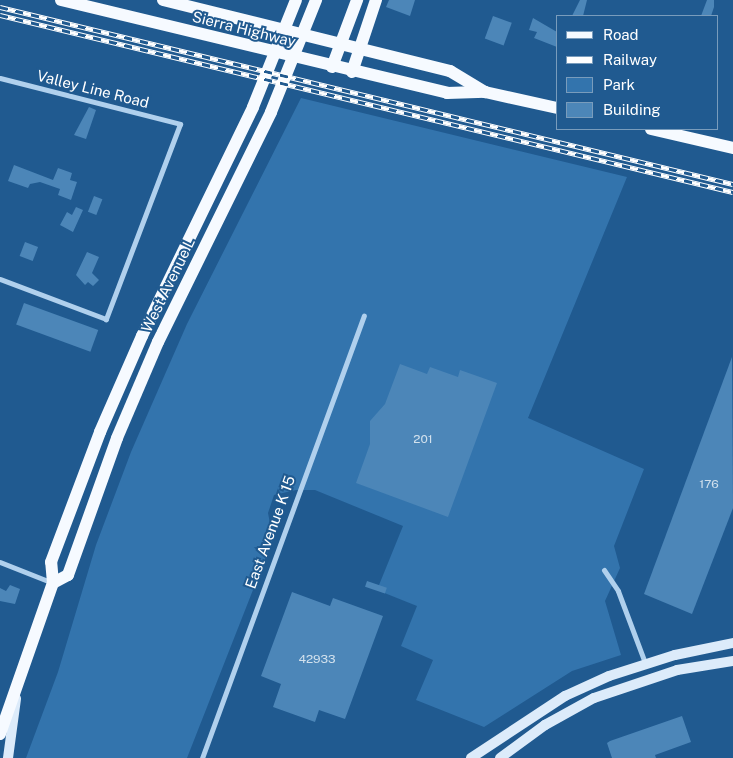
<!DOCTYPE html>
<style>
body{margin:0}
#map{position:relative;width:733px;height:758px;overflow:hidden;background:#205a90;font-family:"Public Sans",sans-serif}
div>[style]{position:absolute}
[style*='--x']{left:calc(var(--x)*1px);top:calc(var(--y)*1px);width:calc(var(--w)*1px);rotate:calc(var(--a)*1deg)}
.green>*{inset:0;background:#3374ad}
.building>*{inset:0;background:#4c86b8;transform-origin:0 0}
.minor>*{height:5px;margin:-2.5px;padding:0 2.5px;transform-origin:2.5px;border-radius:2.5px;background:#b0d0ed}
.secondary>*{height:10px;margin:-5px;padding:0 5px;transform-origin:5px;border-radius:5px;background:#dcebfa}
.primary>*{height:12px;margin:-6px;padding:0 6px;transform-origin:6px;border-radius:6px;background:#f6faff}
.rail>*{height:4.5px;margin-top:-2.25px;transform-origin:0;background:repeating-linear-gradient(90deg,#205a90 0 8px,#fff 0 16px);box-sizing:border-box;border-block:1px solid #fff}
span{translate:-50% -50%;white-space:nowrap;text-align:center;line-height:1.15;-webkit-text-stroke:4px #205a90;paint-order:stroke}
.number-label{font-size:12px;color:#d2e1ed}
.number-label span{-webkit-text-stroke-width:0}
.street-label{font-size:15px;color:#fff}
.legend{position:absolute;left:556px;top:15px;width:162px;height:115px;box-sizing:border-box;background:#205a90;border:1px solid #799cbc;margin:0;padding:6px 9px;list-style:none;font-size:15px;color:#fff}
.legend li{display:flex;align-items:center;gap:10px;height:25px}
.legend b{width:25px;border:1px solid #799cbc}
</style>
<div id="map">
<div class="green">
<div style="clip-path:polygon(301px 98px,627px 177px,528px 418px,644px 469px,614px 546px,620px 568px,605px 601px,621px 655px,572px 671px,484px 727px,416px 700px,433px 660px,401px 646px,417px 606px,377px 590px,403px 526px,315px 490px,296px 490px,274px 495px,268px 513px,273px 539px,187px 758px,26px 758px,58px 672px,96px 545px,131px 452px,187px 324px)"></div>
</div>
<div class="building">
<div style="clip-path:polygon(389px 0,415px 0,410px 16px,386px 7px)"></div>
<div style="clip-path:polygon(580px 0,587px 0,583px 16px,572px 16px)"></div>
<div style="clip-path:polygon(707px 0,714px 0,714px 7px,711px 16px,701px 16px)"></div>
<div style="left:493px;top:16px;width:20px;height:24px;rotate:20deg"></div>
<div style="clip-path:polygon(533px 18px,557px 32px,557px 47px,534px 38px,537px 32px,529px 30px)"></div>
<div style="clip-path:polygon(89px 107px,96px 110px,86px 139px,74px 135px)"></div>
<div style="clip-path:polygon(14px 165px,53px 180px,58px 168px,72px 173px,70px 180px,77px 182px,71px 200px,58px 195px,60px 189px,40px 182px,30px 184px,28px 188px,8px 181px)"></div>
<div style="left:94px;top:196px;width:9px;height:17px;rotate:21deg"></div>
<div style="clip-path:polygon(76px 207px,83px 210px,73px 232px,60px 225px,67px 212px,72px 215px)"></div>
<div style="left:25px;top:242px;width:14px;height:15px;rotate:21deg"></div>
<div style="clip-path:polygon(87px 252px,99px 257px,92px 273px,99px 280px,93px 286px,88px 282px,85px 285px,76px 275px)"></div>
<div style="left:24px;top:303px;width:79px;height:23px;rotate:20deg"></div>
<div style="clip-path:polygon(732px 357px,733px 508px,692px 614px,644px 594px)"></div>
<div style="clip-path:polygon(400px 364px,427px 374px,430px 367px,458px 377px,460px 370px,497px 383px,448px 517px,356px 483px,370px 444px,370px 421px,385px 404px)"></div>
<div style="left:367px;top:581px;width:21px;height:6px;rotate:19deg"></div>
<div style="clip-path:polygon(10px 585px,20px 589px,15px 604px,0 601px,0 588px,6px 591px)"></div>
<div style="clip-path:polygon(292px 592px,330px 606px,333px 598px,383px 616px,345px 719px,319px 710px,315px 722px,273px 707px,281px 684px,261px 676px)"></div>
<div style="clip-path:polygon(682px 716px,691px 742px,655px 755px,656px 758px,612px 758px,607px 743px,610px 741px)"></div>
</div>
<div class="minor">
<div style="--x:0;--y:78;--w:186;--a:14.3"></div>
<div style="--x:180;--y:124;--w:209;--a:110.8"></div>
<div style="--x:106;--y:319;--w:113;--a:-159.3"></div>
<div style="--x:0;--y:562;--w:57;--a:21.6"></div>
<div style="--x:604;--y:570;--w:25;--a:56"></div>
<div style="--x:618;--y:591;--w:77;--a:69.4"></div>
<div style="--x:202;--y:758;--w:471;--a:-69.9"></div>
</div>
<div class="secondary">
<div style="--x:8;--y:758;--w:60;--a:-82.3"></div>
<div style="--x:471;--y:758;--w:113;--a:-33.4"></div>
<div style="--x:565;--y:696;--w:48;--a:-24.4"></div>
<div style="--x:609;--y:676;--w:69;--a:-17.7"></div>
<div style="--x:675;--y:655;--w:59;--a:-11.7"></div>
<div style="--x:500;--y:758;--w:56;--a:-36.3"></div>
<div style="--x:545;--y:725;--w:56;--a:-28.9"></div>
<div style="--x:594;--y:698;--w:88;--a:-18.6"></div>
<div style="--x:677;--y:670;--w:57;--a:-9.1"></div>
</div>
<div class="primary">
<div style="--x:61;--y:0;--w:397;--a:13.5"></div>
<div style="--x:447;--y:93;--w:38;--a:-2"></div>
<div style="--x:485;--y:92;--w:74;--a:12.5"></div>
<div style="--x:163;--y:0;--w:296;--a:13.9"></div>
<div style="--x:450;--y:71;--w:41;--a:31"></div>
<div style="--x:332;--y:67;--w:72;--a:-69.5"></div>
<div style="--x:352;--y:72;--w:76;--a:-71.6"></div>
<div style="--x:651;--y:129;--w:84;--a:13"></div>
<div style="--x:53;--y:583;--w:17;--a:-28"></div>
<div style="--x:68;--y:575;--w:145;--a:-70.3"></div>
<div style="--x:117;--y:438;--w:104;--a:-66.9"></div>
<div style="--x:158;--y:342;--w:256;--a:-63.8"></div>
<div style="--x:271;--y:112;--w:121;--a:-68.1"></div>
<div style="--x:0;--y:734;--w:160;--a:-70.7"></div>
<div style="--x:53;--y:583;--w:21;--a:-95"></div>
<div style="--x:51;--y:562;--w:139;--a:-69.3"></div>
<div style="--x:100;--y:432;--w:105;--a:-66.4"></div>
<div style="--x:142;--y:336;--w:254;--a:-64.1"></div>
<div style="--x:253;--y:107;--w:115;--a:-68.1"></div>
</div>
<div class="rail">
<div style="--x:0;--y:7;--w:754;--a:13.58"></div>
<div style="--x:0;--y:15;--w:754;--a:13.58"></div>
</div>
<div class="number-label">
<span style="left:423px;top:440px">201</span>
<span style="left:709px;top:485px">176</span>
<span style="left:317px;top:660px">42933</span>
</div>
<div class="street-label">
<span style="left:244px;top:29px;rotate:14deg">Sierra Highway</span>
<span style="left:93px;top:89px;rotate:14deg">Valley Line Road</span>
<span style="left:168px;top:285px;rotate:-64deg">West Avenue L</span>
<span style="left:270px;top:532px;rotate:-70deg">East Avenue K 15</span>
</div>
<ul class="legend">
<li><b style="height:6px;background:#f6faff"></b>Road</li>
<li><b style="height:6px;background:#fff"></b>Railway</li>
<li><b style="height:14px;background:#3374ad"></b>Park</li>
<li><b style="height:14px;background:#4c86b8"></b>Building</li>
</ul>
</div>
